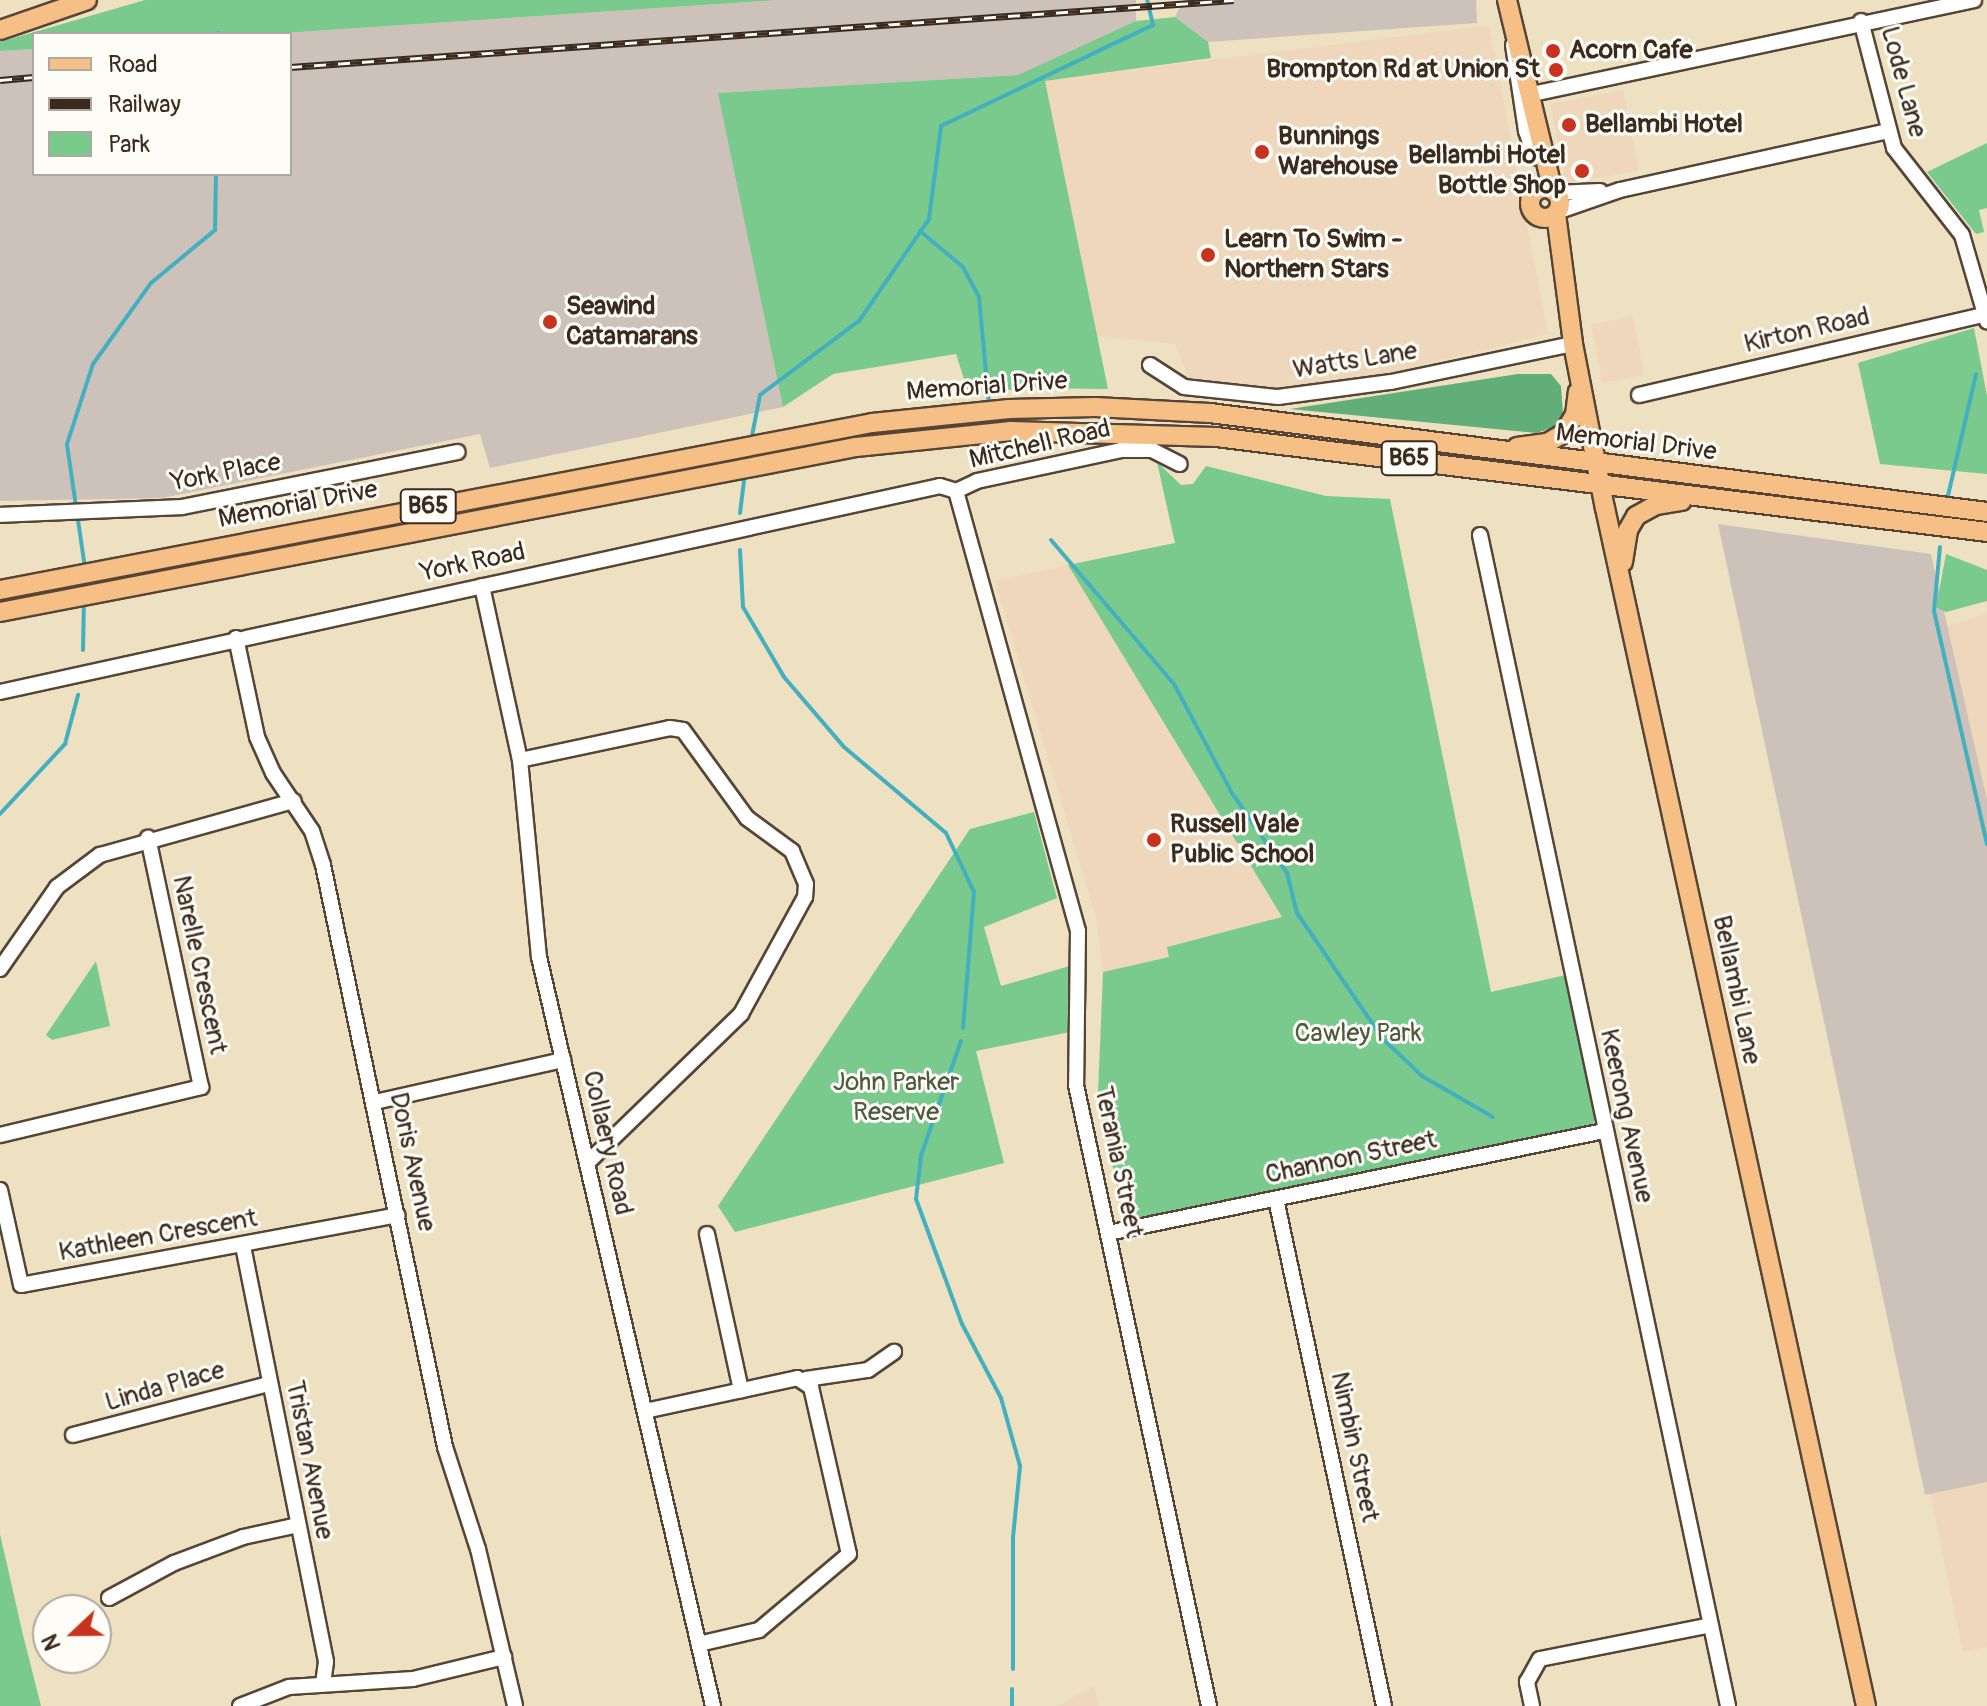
<!DOCTYPE html>
<style>
body{margin:0}
#map{position:relative;width:1987px;height:1706px;overflow:hidden;background:#eee1c1;font-family:Pangolin,sans-serif}
div>[style]{position:absolute}
[style*='--x']{left:calc(var(--x)*1px);top:calc(var(--y)*1px);width:calc(var(--w)*1px);rotate:calc(var(--a)*1deg)}
.built>*{inset:0;background:#eed7bb;transform-origin:0 0}
.industrial>*{inset:0;background:#ccc2b9}
.green>*{inset:0;background:#79ca8c}
.forest>*{inset:0;background:#62ae78}
.stream>*{height:4px;margin:-2px;padding:0 2px;transform-origin:2px;border-radius:2px;background:#43b0c0}
.roads{filter:drop-shadow(2px 0 #564536) drop-shadow(-2px 0 #564536) drop-shadow(0 2px #564536) drop-shadow(0 -2px #564536)}
.minor>*{height:14px;margin:-7px;padding:0 7px;transform-origin:7px;border-radius:7px;background:#fff}
.major>*{height:18px;margin:-9px;padding:0 9px;transform-origin:9px;border-radius:9px;background:#f5bf86}
.major>.ring{margin:-9px;padding:0;box-sizing:content-box;background:none;border:18px solid #f5bf86;border-radius:50%}
.rail>*{height:7px;margin-top:-3.5px;transform-origin:0;background:repeating-linear-gradient(90deg,#fdfcf7 0 12px,#3b2a1e 0 24px);box-sizing:border-box;border-block:2px solid #3b2a1e}
.dots>*{width:22px;height:22px;translate:-50% -50%;box-sizing:border-box;border:4px solid #fdfcf7;border-radius:50%}
span{translate:-50% -50%;white-space:nowrap;text-align:center;line-height:1.15;-webkit-text-stroke:6px #fdfcf7;paint-order:stroke}
.shield-label span{padding:2px 6px;background:#fdfcf7;border:2px solid;border-radius:6px;-webkit-text-stroke-width:0}
.shield-label{font-size:24px;color:#3b2a1e;font-weight:700}
.poi-label{font-size:26px;color:#3b2a1e;font-weight:700}
.left{translate:0 -50%;text-align:left}
.right{translate:-100% -50%;text-align:right}
.street-label{font-size:26px;color:#3b2a1e}
.park-label{font-size:26px;color:#4e5a3f}
.legend{position:absolute;left:32px;top:32px;width:260px;height:144px;box-sizing:border-box;background:#fdfcf7;border:2px solid #afa8a0;margin:0;padding:10px 14px;list-style:none;font-size:24px;color:#3b2a1e}
.legend li{display:flex;align-items:center;gap:16px;height:40px}
.legend b{width:40px;border:2px solid #afa8a0}
.north{position:absolute;left:32px;top:1594px;width:80px;height:80px;box-sizing:border-box;background:#fdfcf7;border:2px solid #afa8a0;border-radius:50%;rotate:248deg;font-size:22px;font-weight:700;line-height:32px;text-align:center;color:#3b2a1e}
.north::after{content:'';display:block;margin:auto;width:28px;height:36px;background:#c8321e;clip-path:polygon(50% 0,100% 100%,50% 72%,0 100%)}
</style>
<div id="map">
<div class="built">
<div style="clip-path:polygon(1489px 25px,1548px 334px,1389px 373px,1284px 390px,1189px 379px,1175px 344px,1097px 336px,1045px 81px)"></div>
<div style="left:1623px;top:90px;width:82px;height:74px;rotate:79deg"></div>
<div style="left:1633px;top:316px;width:60px;height:43px;rotate:79deg"></div>
<div style="clip-path:polygon(1068px 565px,1189px 763px,1282px 918px,1168px 946px,1170px 957px,1103px 972px,1097px 921px,995px 581px)"></div>
<div style="clip-path:polygon(1987px 613px,1987px 800px,1947px 626px)"></div>
<div style="clip-path:polygon(1987px 1482px,1987px 1647px,1963px 1652px,1930px 1494px)"></div>
<div style="clip-path:polygon(1094px 1686px,1098px 1706px,1058px 1706px)"></div>
</div>
<div class="industrial">
<div style="clip-path:polygon(779px 0,1136px 0,1136px 21px,1019px 75px,719px 93px,783px 407px,490px 468px,480px 434px,162px 498px,0 501px,0 51px,34px 49px,34px 174px,290px 174px,290px 34px,268px 34px)"></div>
<div style="clip-path:polygon(1183px 0,1476px 0,1477px 23px,1208px 42px,1175px 17px)"></div>
<div style="clip-path:polygon(1718px 524px,1931px 554px,1987px 800px,1987px 1482px,1925px 1495px)"></div>
</div>
<div class="green">
<div style="clip-path:polygon(145px 0,779px 0,268px 34px,34px 34px,34px 49px,0 51px,0 42px)"></div>
<div style="clip-path:polygon(1175px 17px,1208px 42px,1211px 58px,1045px 81px,1108px 389px,1027px 388px,969px 394px,956px 354px,833px 374px,783px 407px,718px 93px,1018px 75px,1136px 21px)"></div>
<div style="clip-path:polygon(1987px 143px,1987px 208px,1979px 210px,1984px 232px,1976px 234px,1927px 172px)"></div>
<div style="clip-path:polygon(1974px 328px,1987px 396px,1987px 474px,1880px 464px,1858px 363px)"></div>
<div style="clip-path:polygon(1157px 462px,1181px 485px,1193px 484px,1206px 466px,1326px 496px,1390px 499px,1491px 992px,1566px 975px,1596px 1113px,1593px 1125px,1149px 1222px,1124px 1222px,1098px 1094px,1103px 972px,1169px 957px,1167px 947px,1282px 917px,1068px 565px,1175px 543px)"></div>
<div style="clip-path:polygon(1946px 554px,1987px 570px,1987px 601px,1946px 612px,1936px 607px)"></div>
<div style="clip-path:polygon(1034px 812px,1057px 898px,984px 927px,1001px 986px,1073px 965px,1070px 1032px,976px 1051px,1004px 1163px,735px 1232px,718px 1206px,970px 829px)"></div>
<div style="clip-path:polygon(96px 961px,110px 1026px,52px 1040px,46px 1035px)"></div>
<div style="clip-path:polygon(0 1534px,23px 1635px,41px 1706px,0 1706px)"></div>
</div>
<div class="forest">
<div style="clip-path:polygon(1518px 374px,1551px 374px,1561px 386px,1563px 414px,1555px 426px,1537px 433px,1290px 409px)"></div>
</div>
<div class="stream">
<div style="--x:218;--y:33;--w:1;--a:90"></div>
<div style="--x:920;--y:231;--w:56;--a:39.9"></div>
<div style="--x:963;--y:267;--w:34;--a:62"></div>
<div style="--x:979;--y:297;--w:107;--a:84.7"></div>
<div style="--x:993;--y:440;--w:17;--a:80"></div>
<div style="--x:751;--y:441;--w:47;--a:-78.9"></div>
<div style="--x:760;--y:395;--w:124;--a:-36.8"></div>
<div style="--x:859;--y:321;--w:124;--a:-55.5"></div>
<div style="--x:929;--y:219;--w:94;--a:-82.6"></div>
<div style="--x:941;--y:126;--w:235;--a:-25.5"></div>
<div style="--x:1153;--y:25;--w:26;--a:-103"></div>
<div style="--x:1947;--y:500;--w:129;--a:-77"></div>
<div style="--x:740;--y:513;--w:40;--a:-82.9"></div>
<div style="--x:1051;--y:540;--w:189;--a:49.5"></div>
<div style="--x:1174;--y:684;--w:123;--a:62"></div>
<div style="--x:1232;--y:793;--w:97;--a:55.5"></div>
<div style="--x:1287;--y:873;--w:41;--a:76"></div>
<div style="--x:1297;--y:913;--w:153;--a:55.7"></div>
<div style="--x:1383;--y:1039;--w:54;--a:43.5"></div>
<div style="--x:1422;--y:1076;--w:82;--a:30"></div>
<div style="--x:1940;--y:547;--w:64;--a:95.4"></div>
<div style="--x:1934;--y:611;--w:239;--a:77.2"></div>
<div style="--x:740;--y:550;--w:57;--a:87"></div>
<div style="--x:743;--y:607;--w:81;--a:59.6"></div>
<div style="--x:784;--y:677;--w:92;--a:49.4"></div>
<div style="--x:844;--y:747;--w:133;--a:40.1"></div>
<div style="--x:946;--y:833;--w:65;--a:64.6"></div>
<div style="--x:974;--y:892;--w:136;--a:94.6"></div>
<div style="--x:85;--y:568;--w:125;--a:-98.3"></div>
<div style="--x:67;--y:444;--w:84;--a:-72"></div>
<div style="--x:93;--y:364;--w:100;--a:-54.4"></div>
<div style="--x:151;--y:283;--w:83;--a:-39.6"></div>
<div style="--x:215;--y:230;--w:56;--a:-89"></div>
<div style="--x:83;--y:650;--w:50;--a:-88.9"></div>
<div style="--x:0;--y:814;--w:96;--a:-47.1"></div>
<div style="--x:65;--y:744;--w:51;--a:-75.1"></div>
<div style="--x:961;--y:1041;--w:122;--a:109.2"></div>
<div style="--x:921;--y:1156;--w:43;--a:96.6"></div>
<div style="--x:916;--y:1199;--w:133;--a:69.8"></div>
<div style="--x:962;--y:1324;--w:84;--a:62.2"></div>
<div style="--x:1001;--y:1398;--w:71;--a:74.4"></div>
<div style="--x:1020;--y:1466;--w:72;--a:95.6"></div>
<div style="--x:1013;--y:1538;--w:131;--a:90"></div>
<div style="--x:1012;--y:1706;--w:17;--a:-90"></div>
</div>
<div class="roads">
<div class="minor">
<div style="--x:1861;--y:21;--w:131;--a:75.4"></div>
<div style="--x:1894;--y:148;--w:110;--a:52"></div>
<div style="--x:1962;--y:235;--w:90;--a:73.8"></div>
<div style="--x:1513;--y:45;--w:87;--a:81.4"></div>
<div style="--x:1526;--y:131;--w:28;--a:71"></div>
<div style="--x:1528;--y:95;--w:456;--a:-12"></div>
<div style="--x:1556;--y:193;--w:44;--a:-2.6"></div>
<div style="--x:1557;--y:212;--w:67;--a:-19.2"></div>
<div style="--x:1620;--y:190;--w:274;--a:-12.4"></div>
<div style="--x:1150;--y:365;--w:40;--a:32.9"></div>
<div style="--x:1184;--y:387;--w:95;--a:6.1"></div>
<div style="--x:1278;--y:397;--w:114;--a:-7.6"></div>
<div style="--x:1391;--y:382;--w:186;--a:-11.8"></div>
<div style="--x:1639;--y:395;--w:356;--a:-13.1"></div>
<div style="--x:956;--y:491;--w:457;--a:74.5"></div>
<div style="--x:1078;--y:931;--w:154;--a:90.7"></div>
<div style="--x:1076;--y:1085;--w:635;--a:77.91"></div>
<div style="--x:956;--y:491;--w:23;--a:-25"></div>
<div style="--x:977;--y:481;--w:147;--a:-12.1"></div>
<div style="--x:1121;--y:450;--w:31;--a:0"></div>
<div style="--x:1152;--y:450;--w:31;--a:27"></div>
<div style="--x:0;--y:515;--w:182;--a:-2.5"></div>
<div style="--x:182;--y:507;--w:281;--a:-11.3"></div>
<div style="--x:1480;--y:535;--w:1197;--a:78.04"></div>
<div style="--x:482;--y:586;--w:178;--a:77.7"></div>
<div style="--x:520;--y:760;--w:198;--a:84.5"></div>
<div style="--x:539;--y:957;--w:769;--a:76.92"></div>
<div style="--x:236;--y:638;--w:101;--a:78"></div>
<div style="--x:257;--y:737;--w:39;--a:66"></div>
<div style="--x:273;--y:773;--w:70;--a:56.1"></div>
<div style="--x:312;--y:831;--w:36;--a:72"></div>
<div style="--x:323;--y:865;--w:595;--a:78.16"></div>
<div style="--x:445;--y:1447;--w:107;--a:72.1"></div>
<div style="--x:478;--y:1549;--w:161;--a:76.7"></div>
<div style="--x:0;--y:692;--w:962;--a:-12.36"></div>
<div style="--x:940;--y:486;--w:17;--a:17"></div>
<div style="--x:520;--y:760;--w:153;--a:-12"></div>
<div style="--x:670;--y:728;--w:13;--a:9"></div>
<div style="--x:683;--y:730;--w:109;--a:54"></div>
<div style="--x:747;--y:818;--w:56;--a:36.3"></div>
<div style="--x:792;--y:851;--w:36;--a:67"></div>
<div style="--x:806;--y:884;--w:13;--a:94"></div>
<div style="--x:805;--y:897;--w:133;--a:118.7"></div>
<div style="--x:741;--y:1014;--w:214;--a:135.9"></div>
<div style="--x:0;--y:969;--w:100;--a:-55.2"></div>
<div style="--x:57;--y:887;--w:54;--a:-36.7"></div>
<div style="--x:100;--y:855;--w:201;--a:-15.6"></div>
<div style="--x:375;--y:1102;--w:193;--a:-12.6"></div>
<div style="--x:0;--y:1135;--w:207;--a:-13.4"></div>
<div style="--x:201;--y:1087;--w:255;--a:-102"></div>
<div style="--x:0;--y:1190;--w:97;--a:77.5"></div>
<div style="--x:21;--y:1285;--w:383;--a:-10.5"></div>
<div style="--x:1276;--y:1199;--w:518;--a:77.97"></div>
<div style="--x:1108;--y:1233;--w:506;--a:-11.62"></div>
<div style="--x:707;--y:1234;--w:160;--a:77.7"></div>
<div style="--x:243;--y:1246;--w:424;--a:78.7"></div>
<div style="--x:326;--y:1662;--w:21;--a:98"></div>
<div style="--x:806;--y:1379;--w:63;--a:-8.3"></div>
<div style="--x:868;--y:1370;--w:32;--a:-35"></div>
<div style="--x:645;--y:1411;--w:156;--a:-12.2"></div>
<div style="--x:797;--y:1378;--w:17;--a:33"></div>
<div style="--x:811;--y:1387;--w:171;--a:77.2"></div>
<div style="--x:849;--y:1554;--w:118;--a:139.8"></div>
<div style="--x:759;--y:1630;--w:62;--a:166.9"></div>
<div style="--x:73;--y:1435;--w:203;--a:-14.6"></div>
<div style="--x:109;--y:1598;--w:74;--a:-28.3"></div>
<div style="--x:174;--y:1563;--w:74;--a:-20.6"></div>
<div style="--x:243;--y:1537;--w:56;--a:-12.3"></div>
<div style="--x:240;--y:1706;--w:53;--a:-21.2"></div>
<div style="--x:289;--y:1687;--w:124;--a:-3.7"></div>
<div style="--x:413;--y:1679;--w:94;--a:-13.6"></div>
<div style="--x:1532;--y:1706;--w:25;--a:-102"></div>
<div style="--x:1527;--y:1682;--w:26;--a:-61"></div>
<div style="--x:1540;--y:1659;--w:174;--a:-11.2"></div>
</div>
<div class="major">
<div style="--x:1507;--y:0;--w:196;--a:76.5"></div>
<div style="--x:0;--y:30;--w:92;--a:-19"></div>
<div class="ring" style="left:1530px;top:188px;width:12px;height:12px"></div>
<div style="--x:1556;--y:214;--w:131;--a:82.5"></div>
<div style="--x:1573;--y:344;--w:167;--a:79"></div>
<div style="--x:1605;--y:508;--w:1226;--a:77.71"></div>
<div style="--x:1517;--y:447;--w:30;--a:-8"></div>
<div style="--x:1547;--y:443;--w:20;--a:-30"></div>
<div style="--x:1564;--y:433;--w:21;--a:-59"></div>
<div style="--x:1575;--y:415;--w:23;--a:-83"></div>
<div style="--x:1623;--y:562;--w:32;--a:-81"></div>
<div style="--x:1628;--y:530;--w:16;--a:-60"></div>
<div style="--x:1636;--y:516;--w:23;--a:-29"></div>
<div style="--x:1656;--y:505;--w:26;--a:-9"></div>
<div style="--x:0;--y:590;--w:888;--a:-10.84"></div>
<div style="--x:872;--y:423;--w:138;--a:-5.8"></div>
<div style="--x:1009;--y:409;--w:86;--a:-1.3"></div>
<div style="--x:1095;--y:407;--w:115;--a:3"></div>
<div style="--x:1210;--y:413;--w:783;--a:7.26"></div>
<div style="--x:0;--y:612;--w:872;--a:-10.91"></div>
<div style="--x:856;--y:447;--w:156;--a:-5.9"></div>
<div style="--x:1011;--y:431;--w:205;--a:1.7"></div>
<div style="--x:1216;--y:437;--w:777;--a:7.02"></div>
</div>
</div>
<div class="rail">
<div style="--x:290;--y:67;--w:946;--a:-4.06"></div>
<div style="--x:0;--y:80;--w:34;--a:-5"></div>
</div>
<div class="dots">
<div style="left:1553px;top:51px;background:#c8321e"></div>
<div style="left:1556px;top:70px;background:#c8321e"></div>
<div style="left:1569px;top:125px;background:#c8321e"></div>
<div style="left:1262px;top:152px;background:#c8321e"></div>
<div style="left:1582px;top:171px;background:#c8321e"></div>
<div style="left:1208px;top:255px;background:#c8321e"></div>
<div style="left:550px;top:322px;background:#c8321e"></div>
<div style="left:1154px;top:840px;background:#c8321e"></div>
</div>
<div class="shield-label">
<span style="left:1409px;top:458px">B65</span>
<span style="left:428px;top:506px">B65</span>
</div>
<div class="poi-label">
<span class="left" style="left:1569px;top:51px">Acorn Cafe</span>
<span class="right" style="left:1540px;top:70px">Brompton Rd at Union St</span>
<span class="left" style="left:1585px;top:125px">Bellambi Hotel</span>
<span class="left" style="left:1278px;top:152px">Bunnings<br>Warehouse</span>
<span class="right" style="left:1566px;top:171px">Bellambi Hotel<br>Bottle Shop</span>
<span class="left" style="left:1224px;top:255px">Learn To Swim -<br>Northern Stars</span>
<span class="left" style="left:566px;top:322px">Seawind<br>Catamarans</span>
<span class="left" style="left:1170px;top:840px">Russell Vale<br>Public School</span>
</div>
<div class="street-label">
<span style="left:1903px;top:82px;rotate:75deg">Lode Lane</span>
<span style="left:1807px;top:331px;rotate:-13deg">Kirton Road</span>
<span style="left:1355px;top:361px;rotate:-9deg">Watts Lane</span>
<span style="left:987px;top:387px;rotate:-4deg">Memorial Drive</span>
<span style="left:1636px;top:443px;rotate:7deg">Memorial Drive</span>
<span style="left:1040px;top:445px;rotate:-13deg">Mitchell Road</span>
<span style="left:226px;top:473px;rotate:-11deg">York Place</span>
<span style="left:298px;top:505px;rotate:-11deg">Memorial Drive</span>
<span style="left:473px;top:563px;rotate:-12deg">York Road</span>
<span style="left:199px;top:965px;rotate:78deg">Narelle Crescent</span>
<span style="left:1736px;top:990px;rotate:78deg">Bellambi Lane</span>
<span style="left:1626px;top:1116px;rotate:78deg">Keerong Avenue</span>
<span style="left:607px;top:1143px;rotate:77deg">Collaery Road</span>
<span style="left:1351px;top:1158px;rotate:-12deg">Channon Street</span>
<span style="left:412px;top:1162px;rotate:78deg">Doris Avenue</span>
<span style="left:1118px;top:1162px;rotate:78deg">Terania Street</span>
<span style="left:158px;top:1236px;rotate:-10deg">Kathleen Crescent</span>
<span style="left:165px;top:1387px;rotate:-16deg">Linda Place</span>
<span style="left:1354px;top:1447px;rotate:78deg">Nimbin Street</span>
<span style="left:309px;top:1460px;rotate:79deg">Tristan Avenue</span>
</div>
<div class="park-label">
<span style="left:1358px;top:1034px">Cawley Park</span>
<span style="left:896px;top:1098px">John Parker<br>Reserve</span>
</div>
<ul class="legend">
<li><b style="height:10px;background:#f5bf86"></b>Road</li>
<li><b style="height:10px;background:#3b2a1e"></b>Railway</li>
<li><b style="height:22px;background:#79ca8c"></b>Park</li>
</ul>
<div class="north">N</div>
</div>
